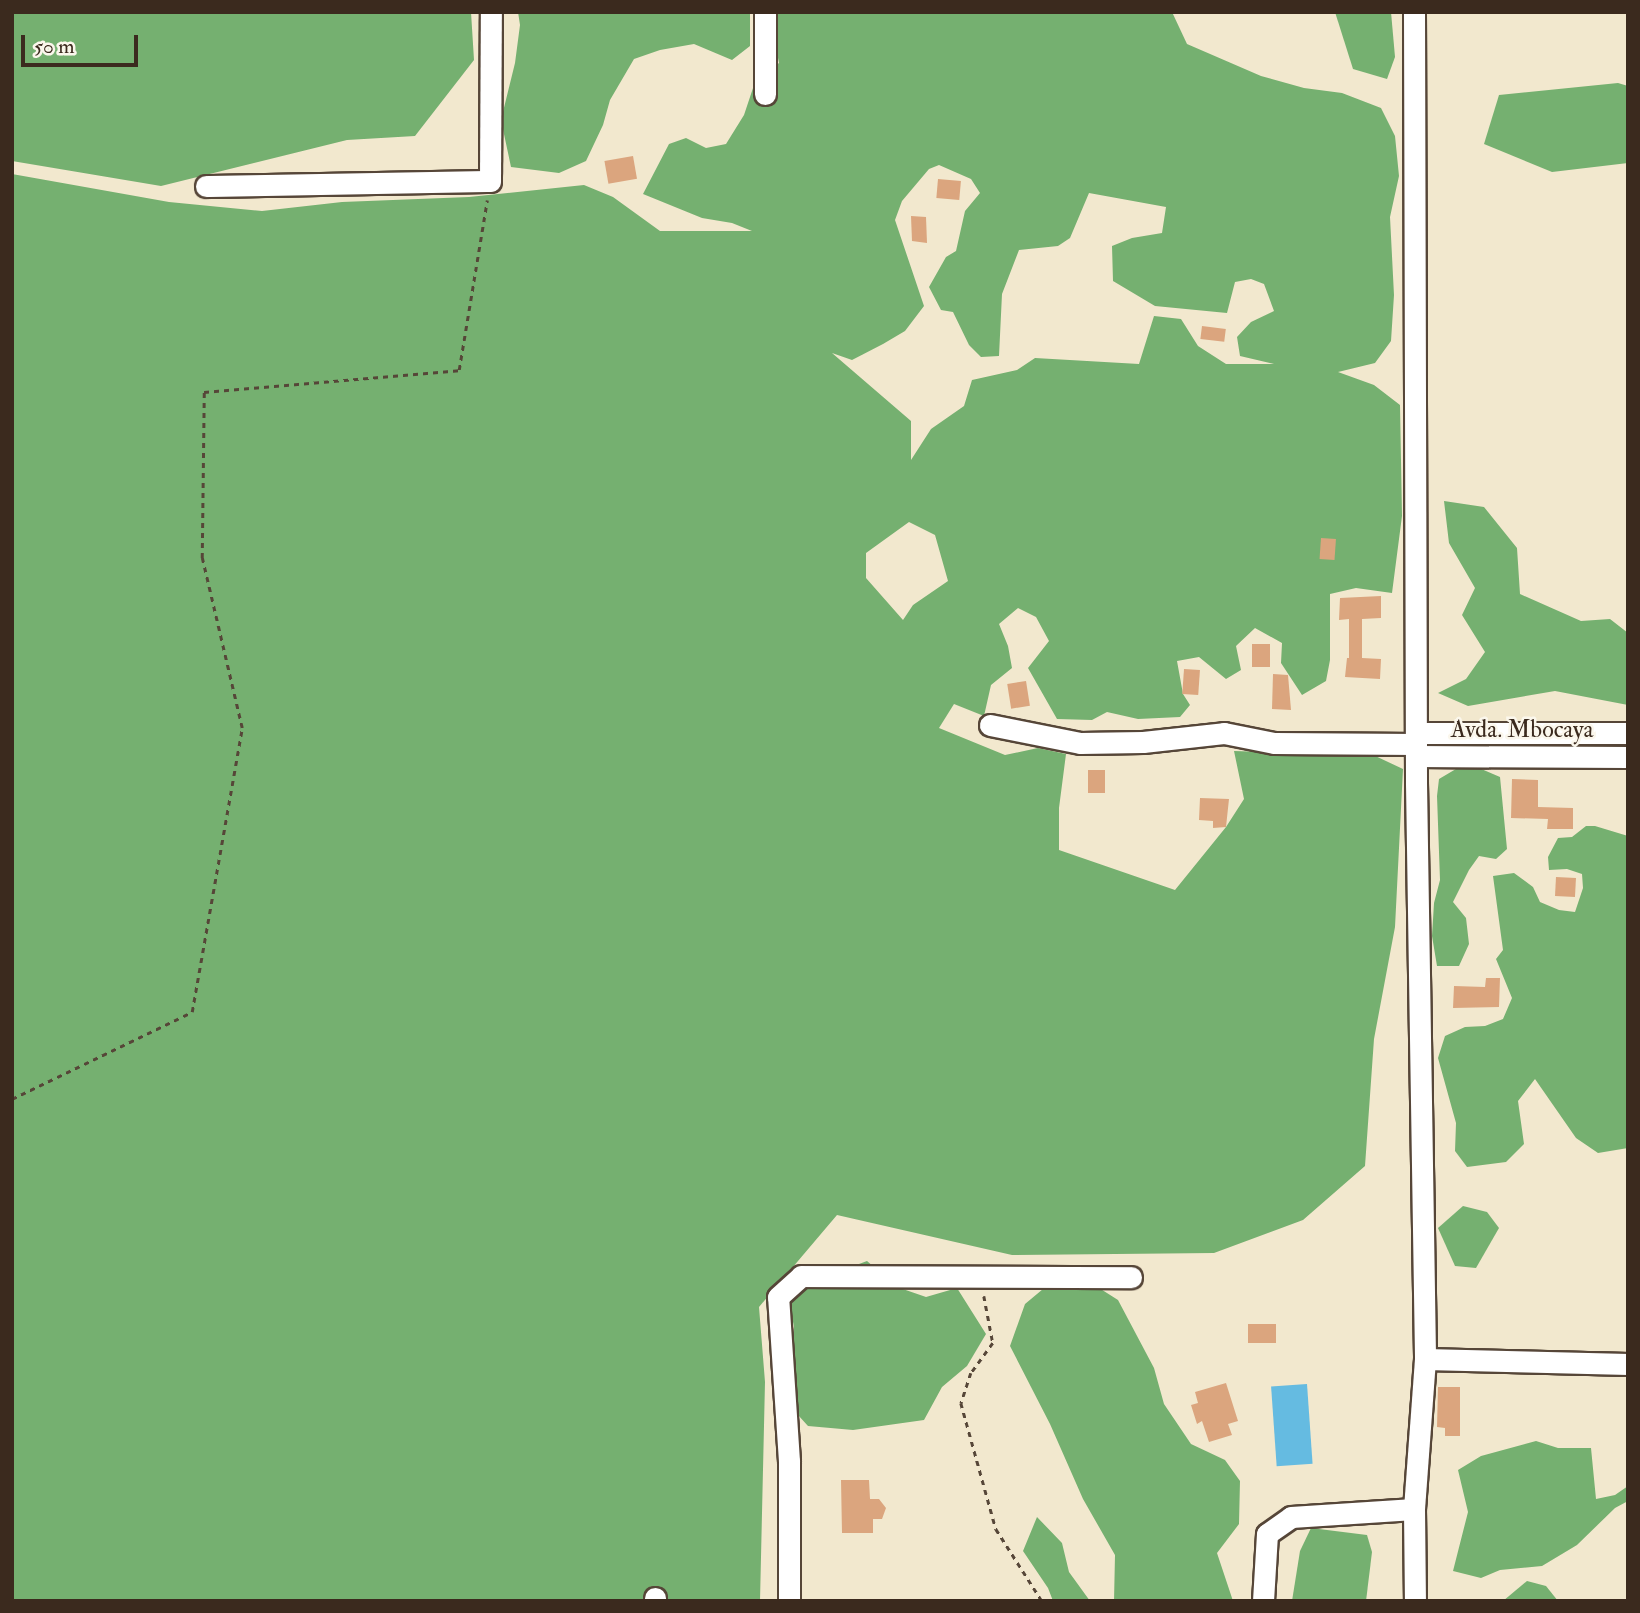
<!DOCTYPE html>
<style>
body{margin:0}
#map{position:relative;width:1640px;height:1613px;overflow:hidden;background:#f2e8ce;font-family:"IM FELL Double Pica",serif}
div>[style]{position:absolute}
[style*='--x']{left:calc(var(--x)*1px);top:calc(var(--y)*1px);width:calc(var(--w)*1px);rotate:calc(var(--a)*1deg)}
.forest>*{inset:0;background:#75b070}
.water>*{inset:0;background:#65bbe1;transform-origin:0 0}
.building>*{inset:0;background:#dba57e;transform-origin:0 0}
.path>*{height:2.5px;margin-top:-1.25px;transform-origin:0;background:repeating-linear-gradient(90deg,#564638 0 5px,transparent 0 10px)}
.roads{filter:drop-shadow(2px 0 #564638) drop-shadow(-2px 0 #564638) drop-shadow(0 2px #564638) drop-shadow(0 -2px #564638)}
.minor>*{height:21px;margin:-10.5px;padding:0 10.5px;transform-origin:10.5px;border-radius:10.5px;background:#fff}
span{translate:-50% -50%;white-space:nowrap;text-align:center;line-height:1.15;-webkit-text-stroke:5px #fbf7ec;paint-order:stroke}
.street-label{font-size:24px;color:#3b2a1e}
.frame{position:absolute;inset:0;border:14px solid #3b2a1e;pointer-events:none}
.scale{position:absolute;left:21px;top:35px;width:117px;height:32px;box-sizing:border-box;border:4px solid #3b2a1e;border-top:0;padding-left:9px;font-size:21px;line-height:24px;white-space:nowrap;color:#3b2a1e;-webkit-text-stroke:5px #fbf7ec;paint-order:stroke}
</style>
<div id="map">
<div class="forest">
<div style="clip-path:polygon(12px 12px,471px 12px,474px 60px,415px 136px,347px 140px,161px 186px,12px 161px)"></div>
<div style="clip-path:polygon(518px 12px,750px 12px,750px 46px,732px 60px,694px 44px,660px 50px,634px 59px,610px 100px,603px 125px,586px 161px,559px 173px,511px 167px,501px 120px,515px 63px,520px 25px)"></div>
<div style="clip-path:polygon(evenodd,769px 12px,1172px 12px,1187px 44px,1261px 76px,1304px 88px,1342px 93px,1381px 108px,1395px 136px,1399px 176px,1390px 217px,1394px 295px,1391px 341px,1375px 363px,1338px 372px,1374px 385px,1400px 405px,1402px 516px,1392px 593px,1356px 588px,1330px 594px,1330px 660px,1326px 681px,1302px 695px,1281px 663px,1282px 643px,1255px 628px,1236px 646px,1241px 670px,1226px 679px,1199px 657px,1177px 661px,1183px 694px,1190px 705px,1180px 717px,1138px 719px,1107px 712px,1092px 720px,1057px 719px,1028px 668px,1049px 641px,1036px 617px,1018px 608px,999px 624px,1008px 646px,1012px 668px,991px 685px,984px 716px,954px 704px,939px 728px,1005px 755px,1038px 748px,1066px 754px,1059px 808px,1059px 850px,1175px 890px,1226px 827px,1244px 799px,1234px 751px,1298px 753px,1354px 746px,1403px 769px,1395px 927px,1374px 1039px,1365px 1166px,1303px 1220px,1214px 1253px,1012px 1255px,837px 1215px,759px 1307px,765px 1382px,760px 1601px,12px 1601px,12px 174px,169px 202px,262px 211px,342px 202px,469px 197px,584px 185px,613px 197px,660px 231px,752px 231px,732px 223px,702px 218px,643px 194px,669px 144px,686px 138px,706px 148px,726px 144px,744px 115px,755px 82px,779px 63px,769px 12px,939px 165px,971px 179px,980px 193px,965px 211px,956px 251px,946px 257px,929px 287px,941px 310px,953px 312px,969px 345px,981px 357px,999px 356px,1002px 294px,1019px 250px,1058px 246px,1070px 238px,1089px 193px,1166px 207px,1162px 233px,1132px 238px,1112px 246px,1113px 281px,1155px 306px,1227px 313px,1235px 282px,1251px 279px,1264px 284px,1274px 311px,1251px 322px,1237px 337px,1240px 356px,1274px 364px,1226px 364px,1198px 346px,1181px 319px,1154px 316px,1139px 364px,1035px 358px,1017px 370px,972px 380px,964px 406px,931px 429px,911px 460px,911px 421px,832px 353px,852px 360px,883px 344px,905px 331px,924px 306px,895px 220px,902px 201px,929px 169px,939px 165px,769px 12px,909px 522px,935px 535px,948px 581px,913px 605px,903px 620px,866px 578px,866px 553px,909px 522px)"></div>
<div style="clip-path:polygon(1335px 12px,1391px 12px,1395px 57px,1387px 79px,1353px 69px)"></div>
<div style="clip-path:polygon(1618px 83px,1628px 86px,1628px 163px,1552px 172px,1484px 144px,1499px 95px)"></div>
<div style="clip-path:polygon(1444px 501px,1484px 507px,1517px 548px,1520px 594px,1581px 621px,1610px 619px,1628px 633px,1628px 705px,1555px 691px,1468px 706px,1438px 693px,1466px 679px,1485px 652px,1462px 615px,1475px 588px,1449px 543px)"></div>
<div style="clip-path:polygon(1461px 766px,1479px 768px,1500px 777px,1507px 849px,1496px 859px,1479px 856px,1469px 870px,1453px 902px,1466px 918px,1469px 944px,1459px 966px,1437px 966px,1432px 936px,1434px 903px,1440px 880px,1437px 796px,1439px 779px)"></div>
<div style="clip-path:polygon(1586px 826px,1595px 826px,1628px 836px,1628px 1148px,1598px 1153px,1576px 1138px,1535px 1079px,1518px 1101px,1524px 1144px,1506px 1162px,1467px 1167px,1455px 1151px,1456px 1123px,1438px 1058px,1445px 1036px,1465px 1027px,1485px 1026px,1503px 1019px,1512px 998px,1496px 959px,1503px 950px,1493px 876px,1514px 873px,1533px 887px,1540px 902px,1559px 910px,1575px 912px,1583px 888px,1582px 874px,1567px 869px,1549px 870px,1548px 857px,1558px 838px,1572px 837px)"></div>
<div style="clip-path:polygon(1463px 1206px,1487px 1212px,1499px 1228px,1476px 1268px,1455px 1266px,1438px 1228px)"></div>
<div style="clip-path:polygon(867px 1261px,897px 1287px,926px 1297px,957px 1288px,986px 1334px,967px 1366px,942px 1387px,924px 1420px,853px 1430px,808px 1426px,788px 1404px,794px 1327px,787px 1291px)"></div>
<div style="clip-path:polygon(1077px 1274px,1118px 1300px,1154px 1368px,1164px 1404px,1191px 1444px,1225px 1460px,1240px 1481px,1239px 1524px,1217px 1553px,1233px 1601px,1114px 1601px,1115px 1555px,1083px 1499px,1050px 1424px,1010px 1346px,1025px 1304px,1049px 1284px)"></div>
<div style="clip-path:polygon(1536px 1441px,1558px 1448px,1591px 1448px,1596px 1499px,1615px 1495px,1628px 1486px,1628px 1501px,1615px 1508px,1577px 1545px,1542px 1566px,1500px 1570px,1481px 1578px,1453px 1571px,1468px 1512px,1458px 1470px,1481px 1456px)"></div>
<div style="clip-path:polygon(1037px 1517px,1062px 1543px,1069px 1572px,1090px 1601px,1053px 1601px,1048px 1588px,1023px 1551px)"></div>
<div style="clip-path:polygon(1311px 1528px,1367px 1535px,1372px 1552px,1366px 1601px,1292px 1601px,1300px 1551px)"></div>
<div style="clip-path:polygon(1527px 1581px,1546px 1586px,1558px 1601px,1503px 1601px)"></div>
</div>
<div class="water">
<div style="left:1307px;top:1384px;width:80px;height:36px;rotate:86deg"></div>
</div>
<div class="building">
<div style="left:633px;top:156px;width:23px;height:29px;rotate:80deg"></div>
<div style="left:938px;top:179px;width:23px;height:19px;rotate:5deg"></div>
<div style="clip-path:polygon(911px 216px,926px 217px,927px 243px,912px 241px)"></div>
<div style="left:1202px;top:326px;width:24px;height:13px;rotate:7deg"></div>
<div style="left:1321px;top:538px;width:15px;height:21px;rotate:4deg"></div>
<div style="clip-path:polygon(1381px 596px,1381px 618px,1362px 619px,1362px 658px,1381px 659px,1380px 679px,1345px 677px,1347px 658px,1349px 658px,1349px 619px,1339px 620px,1340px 598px)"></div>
<div style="left:1252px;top:644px;width:18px;height:23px"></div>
<div style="left:1184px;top:669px;width:16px;height:25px;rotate:4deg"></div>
<div style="clip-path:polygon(1273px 674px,1288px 675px,1291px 710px,1272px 709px)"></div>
<div style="left:1026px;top:681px;width:25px;height:19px;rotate:81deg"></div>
<div style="left:1088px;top:770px;width:17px;height:23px"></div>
<div style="clip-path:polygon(1512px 779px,1538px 780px,1538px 807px,1573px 808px,1573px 829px,1547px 829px,1548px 819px,1511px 818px)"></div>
<div style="clip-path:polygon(1200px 798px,1229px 799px,1226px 827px,1213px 828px,1213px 821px,1199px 820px)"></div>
<div style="left:1556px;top:877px;width:20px;height:19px;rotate:3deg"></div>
<div style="clip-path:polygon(1486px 978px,1500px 978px,1499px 1007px,1453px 1008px,1454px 986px,1485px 987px)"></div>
<div style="left:1248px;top:1324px;width:28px;height:19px"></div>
<div style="clip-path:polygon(1226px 1383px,1238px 1421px,1228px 1424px,1232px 1435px,1209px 1442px,1202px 1421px,1197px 1424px,1191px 1405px,1198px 1403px,1195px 1392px)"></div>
<div style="clip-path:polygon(1438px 1387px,1460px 1387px,1460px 1436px,1445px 1436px,1445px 1428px,1437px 1427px)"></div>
<div style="clip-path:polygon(841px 1480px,869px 1480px,870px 1499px,879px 1499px,886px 1508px,882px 1519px,873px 1519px,873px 1533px,842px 1533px)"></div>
</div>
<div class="path">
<div style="--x:12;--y:1099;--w:200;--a:-25.8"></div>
<div style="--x:192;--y:1012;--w:288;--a:-80"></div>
<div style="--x:242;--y:728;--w:175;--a:-103.2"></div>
<div style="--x:202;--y:558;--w:166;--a:-89.3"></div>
<div style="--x:204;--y:392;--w:256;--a:-4.9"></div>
<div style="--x:459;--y:370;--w:172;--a:-80.6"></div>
<div style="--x:984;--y:1296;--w:48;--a:79.2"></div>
<div style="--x:993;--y:1343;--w:37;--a:126"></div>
<div style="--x:971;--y:1373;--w:32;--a:108"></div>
<div style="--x:961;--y:1403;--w:131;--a:74.5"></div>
<div style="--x:996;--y:1529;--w:85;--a:57.4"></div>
</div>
<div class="roads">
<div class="minor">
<div style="--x:765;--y:12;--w:82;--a:90"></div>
<div style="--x:1414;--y:12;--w:771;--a:89.85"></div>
<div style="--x:1416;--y:783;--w:576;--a:89.1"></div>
<div style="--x:1425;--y:1359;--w:150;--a:94.2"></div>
<div style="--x:1414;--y:1509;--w:92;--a:89.4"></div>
<div style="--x:206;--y:186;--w:284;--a:-1"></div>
<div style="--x:490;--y:181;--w:169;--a:-89.7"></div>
<div style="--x:990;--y:725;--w:92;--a:11.3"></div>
<div style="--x:1080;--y:743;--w:63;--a:-0.9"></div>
<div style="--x:1143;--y:742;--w:81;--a:-6.3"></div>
<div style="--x:1224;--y:733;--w:51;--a:11.3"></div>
<div style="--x:1274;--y:743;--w:142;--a:0.4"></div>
<div style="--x:1417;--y:733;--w:211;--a:0"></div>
<div style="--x:1416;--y:756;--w:212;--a:0.3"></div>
<div style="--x:1425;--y:1359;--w:203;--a:1.4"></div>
<div style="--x:655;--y:1598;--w:3;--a:90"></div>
<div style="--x:789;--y:1601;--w:140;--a:-90"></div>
<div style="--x:789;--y:1461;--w:164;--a:-93.8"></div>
<div style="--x:778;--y:1297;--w:31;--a:-42"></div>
<div style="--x:801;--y:1276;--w:330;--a:0.2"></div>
<div style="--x:1263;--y:1601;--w:67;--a:-86.6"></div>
<div style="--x:1267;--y:1534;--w:29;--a:-35"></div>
<div style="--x:1291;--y:1517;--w:123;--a:-3.7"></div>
</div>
</div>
<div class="street-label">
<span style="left:1522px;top:730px">Avda. Mbocaya</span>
</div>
<div class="frame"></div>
<div class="scale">50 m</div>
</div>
